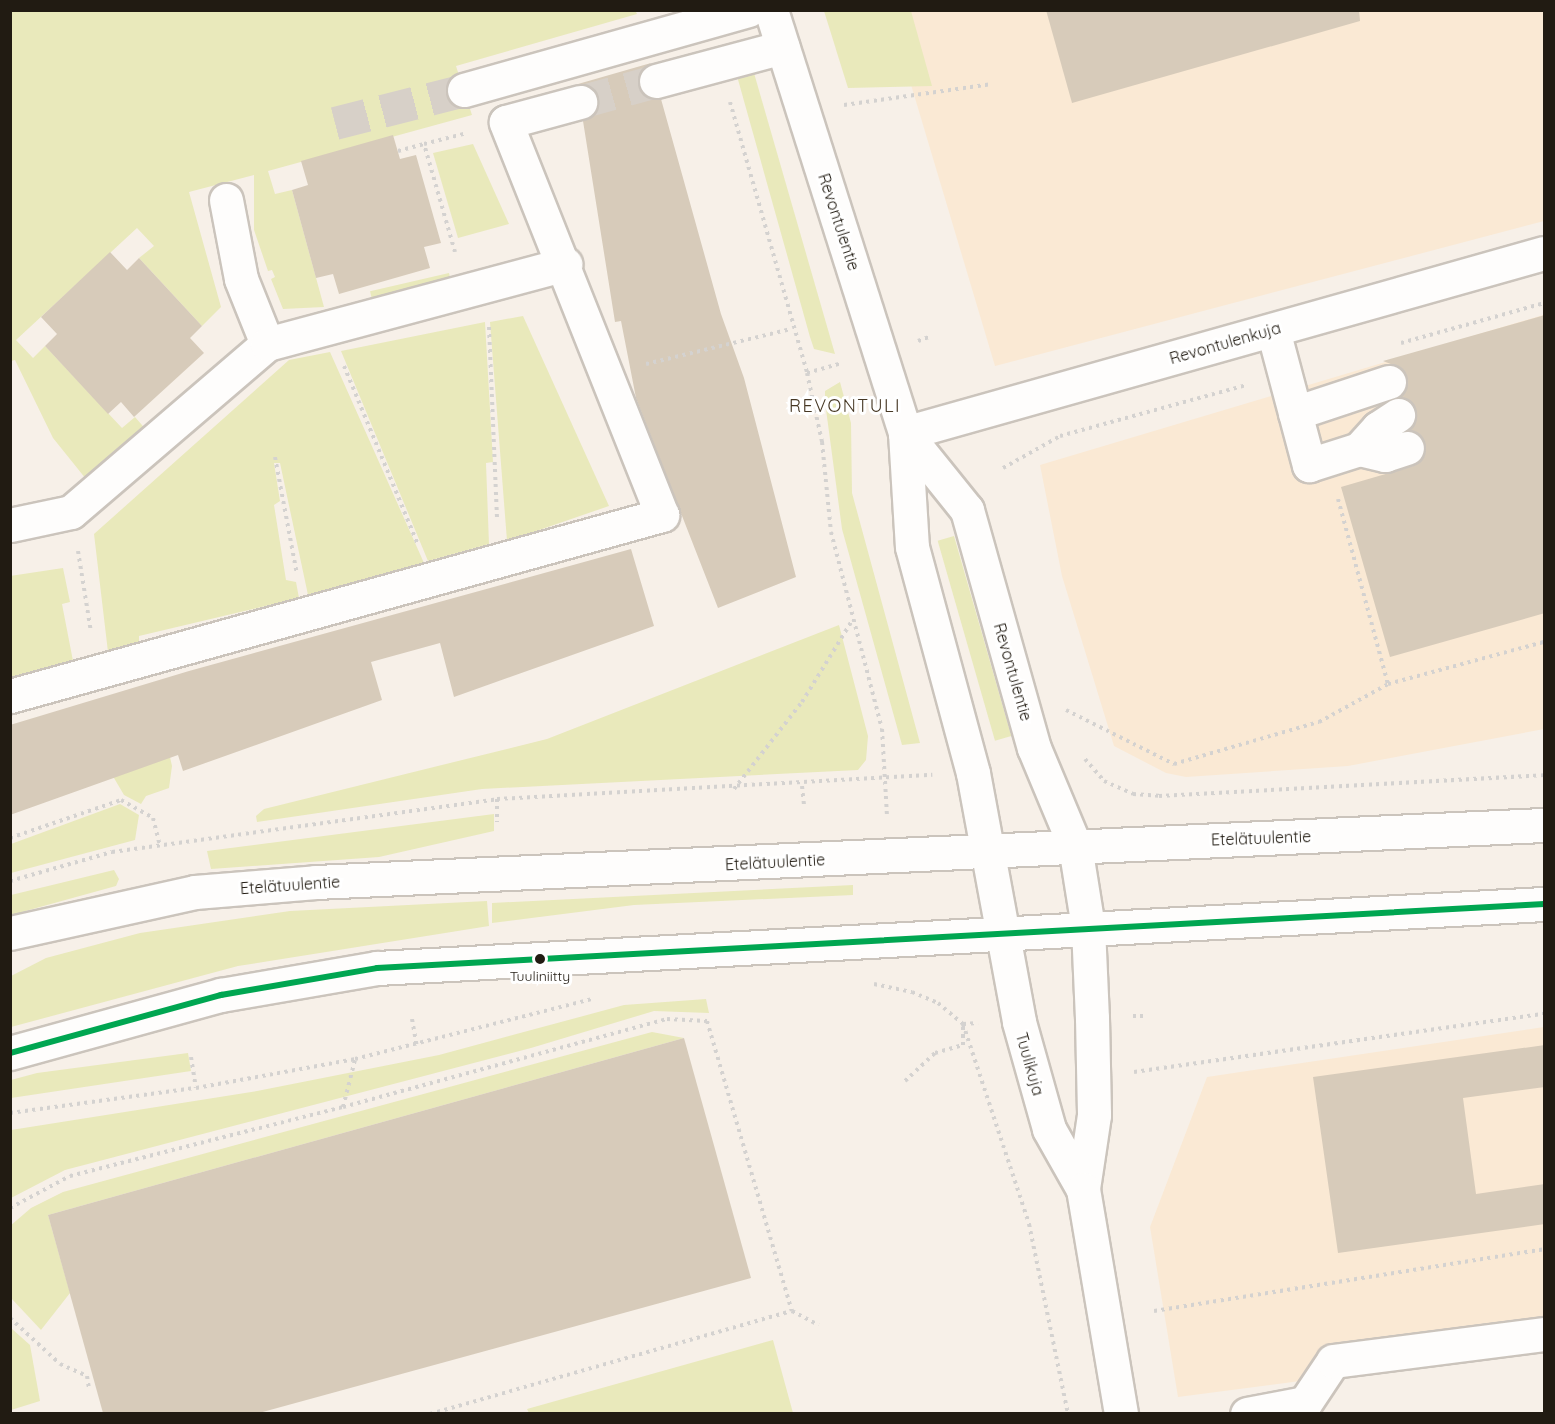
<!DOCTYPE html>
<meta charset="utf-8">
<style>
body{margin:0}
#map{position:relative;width:1555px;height:1424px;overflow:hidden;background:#f7f0e8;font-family:Quicksand,sans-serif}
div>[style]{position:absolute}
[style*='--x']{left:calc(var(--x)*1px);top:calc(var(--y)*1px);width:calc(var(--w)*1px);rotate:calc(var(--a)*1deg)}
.built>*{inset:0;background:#fae9d4}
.green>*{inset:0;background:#e9e9bb;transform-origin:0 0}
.building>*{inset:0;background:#d7cbba}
.minor-tunnel>*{height:33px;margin-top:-16.5px;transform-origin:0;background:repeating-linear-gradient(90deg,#d7d0c8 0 33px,transparent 0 49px)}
.path>*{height:4px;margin-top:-2px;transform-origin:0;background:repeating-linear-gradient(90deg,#d4d2d0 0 3px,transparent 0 7.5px)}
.roads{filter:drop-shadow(2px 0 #cbc4bc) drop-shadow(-2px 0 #cbc4bc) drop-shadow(0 2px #cbc4bc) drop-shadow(0 -2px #cbc4bc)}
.minor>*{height:33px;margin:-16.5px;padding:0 16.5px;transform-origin:16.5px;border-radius:16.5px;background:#fefdfc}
.major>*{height:33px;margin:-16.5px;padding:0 16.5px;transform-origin:16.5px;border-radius:16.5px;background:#fefdfc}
.bus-1>*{height:6px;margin:-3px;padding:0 3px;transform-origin:3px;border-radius:3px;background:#00a651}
.dots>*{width:16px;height:16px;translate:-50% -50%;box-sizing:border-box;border:3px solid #fff;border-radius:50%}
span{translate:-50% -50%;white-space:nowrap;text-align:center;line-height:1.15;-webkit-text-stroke:6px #fff;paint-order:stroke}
.bus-label{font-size:14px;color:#211b12}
.street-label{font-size:16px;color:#211b12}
.neighbourhood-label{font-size:18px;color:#463723;letter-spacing:1.5px}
.frame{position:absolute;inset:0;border:12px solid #211b12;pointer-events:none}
</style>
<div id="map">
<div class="built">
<div style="clip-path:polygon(889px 11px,1544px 11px,1544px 221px,995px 366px)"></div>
<div style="clip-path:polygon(1544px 303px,1544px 729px,1348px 766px,1186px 777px,1166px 773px,1114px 746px,1062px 576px,1040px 465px,1543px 315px)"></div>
<div style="clip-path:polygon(1544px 1027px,1544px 1349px,1178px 1397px,1150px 1227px,1207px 1077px)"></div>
</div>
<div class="green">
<div style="clip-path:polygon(635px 10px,637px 14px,456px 66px,472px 115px,268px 171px,275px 194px,292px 190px,324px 307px,283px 309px,271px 279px,275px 277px,272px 270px,268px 271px,254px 230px,254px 175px,189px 192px,221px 307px,202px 326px,139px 258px,154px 246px,137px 228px,16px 340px,33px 358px,45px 346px,122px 428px,135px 417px,148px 432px,86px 479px,53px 438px,15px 360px,11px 361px,10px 11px)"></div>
<div style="clip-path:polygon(824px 11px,911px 11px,932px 86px,848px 88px)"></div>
<div style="clip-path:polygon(754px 73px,835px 354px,814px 349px,810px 337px,737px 76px)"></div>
<div style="clip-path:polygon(473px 144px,509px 224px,458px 238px,433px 153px)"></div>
<div style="left:449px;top:273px;width:9px;height:81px;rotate:77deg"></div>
<div style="clip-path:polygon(523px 316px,609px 506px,507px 541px,490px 322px)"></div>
<div style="clip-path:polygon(485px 322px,493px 462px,486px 463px,489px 544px,428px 561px,341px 351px)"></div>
<div style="clip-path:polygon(330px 352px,424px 563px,308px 595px,280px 463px,274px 463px,280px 501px,274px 505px,286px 580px,296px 582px,299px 598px,139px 636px,139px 644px,108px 652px,94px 534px,289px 360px)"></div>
<div style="clip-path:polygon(840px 382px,851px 423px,852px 493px,920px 743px,902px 745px,842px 529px,825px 402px,825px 391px)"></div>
<div style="left:954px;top:536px;width:208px;height:17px;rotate:74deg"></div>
<div style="clip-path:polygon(63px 568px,70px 602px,62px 604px,73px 661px,11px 679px,10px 576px)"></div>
<div style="clip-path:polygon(839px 625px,868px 736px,866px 760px,858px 770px,482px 789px,257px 822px,256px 816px,264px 809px,547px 739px)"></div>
<div style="clip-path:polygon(165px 735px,172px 766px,169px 788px,146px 796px,141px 804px,124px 795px,114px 778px,102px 737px)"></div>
<div style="clip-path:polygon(120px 804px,139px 815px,135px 840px,11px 873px,11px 844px)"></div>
<div style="clip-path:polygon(494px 814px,494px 831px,379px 857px,211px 869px,207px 851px)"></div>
<div style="clip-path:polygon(114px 870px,119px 879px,116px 886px,11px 915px,11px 895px)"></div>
<div style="clip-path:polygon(853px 885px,853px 895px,634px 905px,492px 923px,492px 903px)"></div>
<div style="clip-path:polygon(487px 901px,489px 926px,238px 966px,11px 1027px,11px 976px,46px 958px,140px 933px,290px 911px)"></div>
<div style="clip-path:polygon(706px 999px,709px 1013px,654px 1011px,531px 1048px,65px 1170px,11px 1198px,11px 1130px,257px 1091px,439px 1055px,624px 1005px)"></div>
<div style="clip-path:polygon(652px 1032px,684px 1038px,48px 1215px,70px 1293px,41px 1330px,11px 1298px,10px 1226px,31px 1208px,63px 1192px)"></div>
<div style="clip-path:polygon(188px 1053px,191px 1071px,11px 1098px,11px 1080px,37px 1073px)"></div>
<div style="clip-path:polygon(11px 1328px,30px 1345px,40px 1401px,11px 1410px)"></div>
<div style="clip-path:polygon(773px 1340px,793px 1413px,529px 1413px,527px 1409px)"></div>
</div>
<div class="building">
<div style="clip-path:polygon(1046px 10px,1359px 10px,1360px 21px,1072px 103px)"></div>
<div style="clip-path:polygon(651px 63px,638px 76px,638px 86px,651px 99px,661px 99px,721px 314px,744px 378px,796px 577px,718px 608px,636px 398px,621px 321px,615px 322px,583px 121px,594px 115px,598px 98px,593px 88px,578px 84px)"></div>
<div style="clip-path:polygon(393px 135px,400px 159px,416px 155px,441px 243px,424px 247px,430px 268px,339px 294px,333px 274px,316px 278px,292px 190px,308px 185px,301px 161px)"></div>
<div style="clip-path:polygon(110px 252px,127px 270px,139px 258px,202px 326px,190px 338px,204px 353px,134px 417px,121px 402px,108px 414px,45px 346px,57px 334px,41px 317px)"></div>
<div style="clip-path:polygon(1545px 315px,1545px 613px,1390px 657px,1341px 487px,1413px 466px,1425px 453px,1420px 435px,1409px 430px,1417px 415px,1414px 405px,1400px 397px,1407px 386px,1407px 376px,1401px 368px,1383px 361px)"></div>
<div style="clip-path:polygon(631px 549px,654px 626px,454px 697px,440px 643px,371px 662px,382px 700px,183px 771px,178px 755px,10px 815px,10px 725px,189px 671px)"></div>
<div style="clip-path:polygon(684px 1038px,751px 1278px,259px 1413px,103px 1413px,48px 1215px)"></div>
<div style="clip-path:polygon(1545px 1045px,1545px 1087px,1463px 1098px,1476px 1194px,1545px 1184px,1545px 1224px,1338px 1253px,1313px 1077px)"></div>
</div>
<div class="minor-tunnel">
<div style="--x:580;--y:102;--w:79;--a:-15.4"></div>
<div style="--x:335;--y:123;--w:133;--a:-14.3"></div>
</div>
<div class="path">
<div style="--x:730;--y:102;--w:282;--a:74.1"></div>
<div style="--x:807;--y:373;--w:71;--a:77.7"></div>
<div style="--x:822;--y:442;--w:90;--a:84.3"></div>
<div style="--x:831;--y:532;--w:203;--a:75.5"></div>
<div style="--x:882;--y:729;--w:86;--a:86.7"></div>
<div style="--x:844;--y:105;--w:148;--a:-8.1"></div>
<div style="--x:398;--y:151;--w:27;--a:-15"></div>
<div style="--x:455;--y:252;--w:112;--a:-106"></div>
<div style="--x:424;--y:144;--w:44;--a:-14.3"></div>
<div style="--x:489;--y:327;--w:191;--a:87.6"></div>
<div style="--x:918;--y:341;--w:12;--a:-20"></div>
<div style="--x:1401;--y:343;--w:148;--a:-15.6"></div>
<div style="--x:646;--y:364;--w:149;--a:-13.6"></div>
<div style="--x:344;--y:366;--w:191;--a:67.5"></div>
<div style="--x:807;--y:373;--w:36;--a:-16"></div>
<div style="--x:275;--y:457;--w:119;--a:79.4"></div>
<div style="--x:1003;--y:468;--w:65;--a:-29.3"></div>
<div style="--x:1060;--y:436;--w:193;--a:-15.3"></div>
<div style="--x:1338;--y:499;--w:192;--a:74.9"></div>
<div style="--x:1388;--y:684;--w:162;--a:-15.1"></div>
<div style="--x:78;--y:551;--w:82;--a:80.9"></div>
<div style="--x:1066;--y:710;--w:121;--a:26.6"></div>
<div style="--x:1174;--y:764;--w:151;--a:-16.2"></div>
<div style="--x:1319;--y:722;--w:79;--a:-28.8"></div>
<div style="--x:1085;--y:759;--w:29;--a:49"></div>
<div style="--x:1104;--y:781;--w:32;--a:24"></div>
<div style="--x:1133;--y:794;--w:26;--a:4"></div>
<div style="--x:1159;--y:796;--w:386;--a:-3.1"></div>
<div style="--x:802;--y:786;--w:19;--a:84"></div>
<div style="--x:734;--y:789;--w:110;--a:-52"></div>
<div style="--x:802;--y:702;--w:97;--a:-58.4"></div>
<div style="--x:497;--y:799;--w:23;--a:90"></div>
<div style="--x:10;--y:838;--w:117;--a:-18.9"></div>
<div style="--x:121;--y:800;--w:37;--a:29"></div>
<div style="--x:153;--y:818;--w:29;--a:76"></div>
<div style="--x:10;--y:881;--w:106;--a:-15.9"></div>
<div style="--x:112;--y:852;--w:389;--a:-7.8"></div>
<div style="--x:497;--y:799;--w:436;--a:-3.2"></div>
<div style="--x:874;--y:984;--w:39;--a:12"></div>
<div style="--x:912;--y:992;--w:28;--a:23"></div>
<div style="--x:938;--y:1003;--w:33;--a:40"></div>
<div style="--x:963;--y:1024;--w:15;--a:-4"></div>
<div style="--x:1133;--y:1016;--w:11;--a:0"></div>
<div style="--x:412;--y:1019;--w:27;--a:80"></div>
<div style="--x:963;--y:1024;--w:211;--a:71.7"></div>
<div style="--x:1029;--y:1224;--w:194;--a:78.4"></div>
<div style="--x:191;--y:1057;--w:31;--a:81"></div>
<div style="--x:1134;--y:1072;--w:414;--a:-8.1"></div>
<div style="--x:905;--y:1081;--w:41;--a:-43"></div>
<div style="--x:935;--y:1053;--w:29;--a:-16"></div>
<div style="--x:963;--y:1045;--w:18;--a:-90"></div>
<div style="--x:343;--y:1107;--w:336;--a:-15.2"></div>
<div style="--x:667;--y:1019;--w:40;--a:2.9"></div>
<div style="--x:707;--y:1021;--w:302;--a:73.7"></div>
<div style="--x:10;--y:1113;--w:188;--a:-7.7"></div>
<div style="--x:196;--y:1088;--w:162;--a:-10.3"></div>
<div style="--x:355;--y:1059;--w:244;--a:-14.2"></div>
<div style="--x:10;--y:1208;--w:68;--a:-28.1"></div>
<div style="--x:70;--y:1176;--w:282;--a:-14.2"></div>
<div style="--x:343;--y:1107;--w:49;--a:-75.7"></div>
<div style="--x:1154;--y:1311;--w:395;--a:-9"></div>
<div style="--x:10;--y:1318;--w:68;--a:42.6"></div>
<div style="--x:60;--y:1364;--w:30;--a:24"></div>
<div style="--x:87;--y:1376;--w:12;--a:81"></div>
<div style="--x:430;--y:1414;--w:376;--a:-15.9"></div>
<div style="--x:792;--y:1311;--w:30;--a:28"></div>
</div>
<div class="roads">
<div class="minor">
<div style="--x:771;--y:10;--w:444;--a:72.4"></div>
<div style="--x:905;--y:433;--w:114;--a:86.5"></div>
<div style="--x:912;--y:547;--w:234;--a:74.9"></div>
<div style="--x:973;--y:773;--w:253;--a:79.5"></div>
<div style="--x:1019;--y:1022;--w:111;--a:74.3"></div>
<div style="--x:1049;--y:1129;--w:69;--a:60.5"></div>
<div style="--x:656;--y:81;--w:131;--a:-15"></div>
<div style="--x:464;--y:90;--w:295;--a:-15.7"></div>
<div style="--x:226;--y:200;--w:80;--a:79.2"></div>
<div style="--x:241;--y:279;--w:70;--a:68.2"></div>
<div style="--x:1273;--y:330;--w:140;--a:75.1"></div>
<div style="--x:1309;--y:465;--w:52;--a:-17.7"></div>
<div style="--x:1359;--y:449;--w:27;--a:13"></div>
<div style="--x:1385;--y:455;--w:23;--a:-18"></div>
<div style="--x:1295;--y:413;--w:99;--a:-18.3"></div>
<div style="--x:905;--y:433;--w:99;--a:51.2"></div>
<div style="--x:967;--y:510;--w:247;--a:74.3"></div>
<div style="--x:1034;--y:748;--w:106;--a:67.3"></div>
<div style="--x:1075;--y:846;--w:82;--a:80.9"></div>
<div style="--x:1088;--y:927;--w:91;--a:87.5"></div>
<div style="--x:1092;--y:1018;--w:97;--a:88.8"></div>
<div style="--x:1094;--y:1115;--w:75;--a:98.5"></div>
<div style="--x:1083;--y:1189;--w:228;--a:80.4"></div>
<div style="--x:905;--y:433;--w:664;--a:-15.73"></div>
<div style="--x:1359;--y:449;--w:28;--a:-48"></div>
<div style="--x:1378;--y:428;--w:24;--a:-33"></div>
<div style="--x:10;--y:525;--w:62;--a:-12"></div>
<div style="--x:71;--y:512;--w:258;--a:-40.6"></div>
<div style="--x:267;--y:344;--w:309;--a:-15"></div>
<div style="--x:10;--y:696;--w:677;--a:-15.52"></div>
<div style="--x:662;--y:515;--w:423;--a:-111.7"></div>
<div style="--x:506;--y:122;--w:77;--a:-15.1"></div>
<div style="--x:1247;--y:1414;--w:59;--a:-10.7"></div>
<div style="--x:1305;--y:1403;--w:50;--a:-56.3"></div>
<div style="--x:1333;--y:1361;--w:213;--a:-7.3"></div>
</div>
<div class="major">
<div style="--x:10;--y:933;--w:189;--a:-12.5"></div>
<div style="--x:195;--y:892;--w:121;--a:-4.7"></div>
<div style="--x:316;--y:882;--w:1229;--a:-2.66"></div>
<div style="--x:10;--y:1053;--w:219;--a:-15.4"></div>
<div style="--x:221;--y:995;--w:158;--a:-9.8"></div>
<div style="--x:377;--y:968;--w:1169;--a:-3.14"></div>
</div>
</div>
<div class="bus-1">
<div style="--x:10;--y:1053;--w:219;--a:-15.4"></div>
<div style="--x:221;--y:995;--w:158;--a:-9.8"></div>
<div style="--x:377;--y:968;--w:1169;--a:-3.14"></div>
</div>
<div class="dots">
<div style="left:540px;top:959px;background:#211b12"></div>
</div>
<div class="bus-label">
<span style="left:540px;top:976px">Tuuliniitty</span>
</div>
<div class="street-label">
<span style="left:839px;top:222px;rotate:72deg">Revontulentie</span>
<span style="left:1225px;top:343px;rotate:-16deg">Revontulenkuja</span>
<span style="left:1013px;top:672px;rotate:74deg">Revontulentie</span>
<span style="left:1261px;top:838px;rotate:-2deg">Etelätuulentie</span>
<span style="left:775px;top:862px;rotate:-3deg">Etelätuulentie</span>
<span style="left:290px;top:885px;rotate:-4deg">Etelätuulentie</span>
<span style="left:1030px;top:1064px;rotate:74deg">Tuulikuja</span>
</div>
<div class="neighbourhood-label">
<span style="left:845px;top:406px">REVONTULI</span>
</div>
<div class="frame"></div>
</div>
